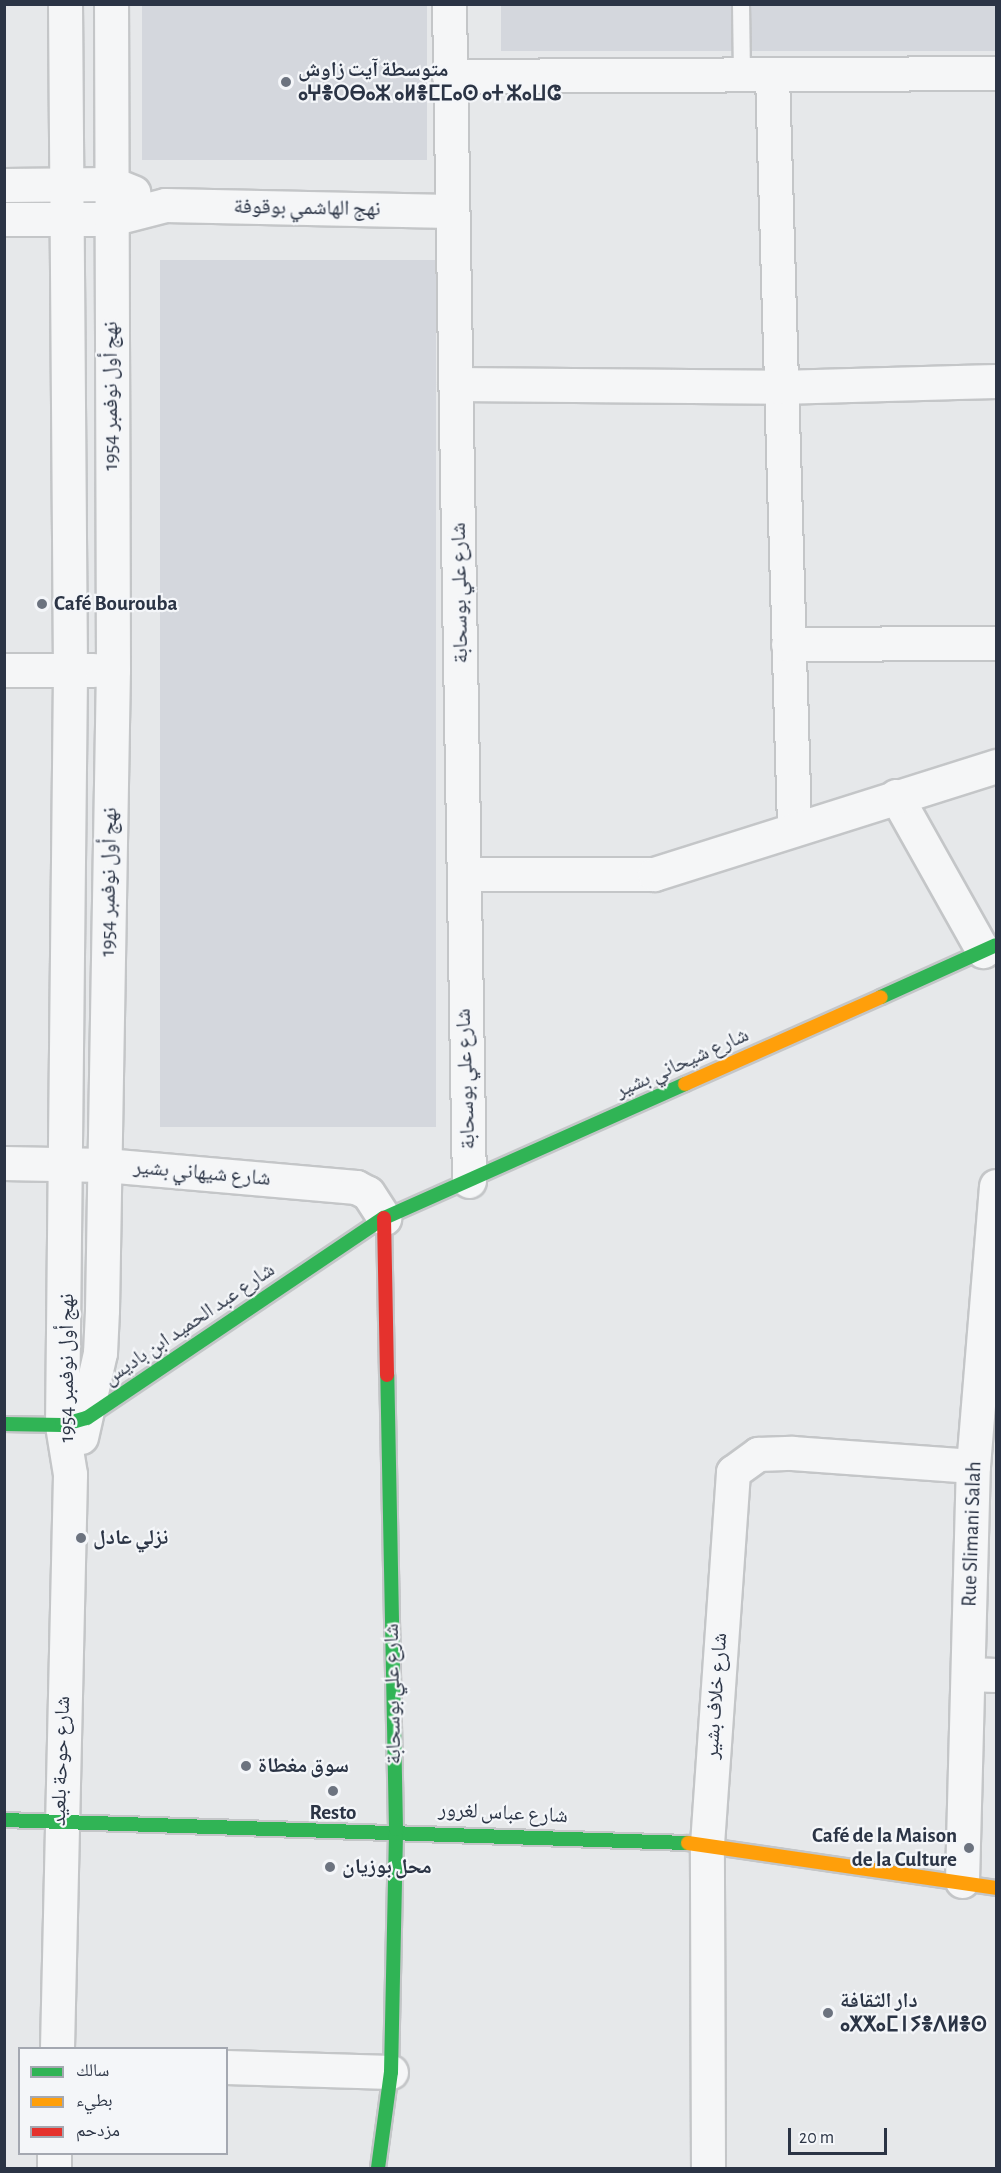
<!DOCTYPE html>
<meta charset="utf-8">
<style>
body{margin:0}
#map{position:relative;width:1001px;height:2173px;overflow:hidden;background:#e6e8ea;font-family:"Alegreya Sans","Noto Naskh Arabic","Noto Sans Tifinagh",sans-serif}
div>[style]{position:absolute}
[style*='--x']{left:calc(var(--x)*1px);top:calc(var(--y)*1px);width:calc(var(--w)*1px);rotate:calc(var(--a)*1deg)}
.built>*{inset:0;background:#d4d7dd;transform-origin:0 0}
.roads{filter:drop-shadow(2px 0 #c4c6c8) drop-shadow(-2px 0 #c4c6c8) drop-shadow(0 2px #c4c6c8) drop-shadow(0 -2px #c4c6c8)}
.lane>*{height:16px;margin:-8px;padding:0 8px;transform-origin:8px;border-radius:8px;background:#f5f6f7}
.street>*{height:33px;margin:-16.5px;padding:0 16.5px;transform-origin:16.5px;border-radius:16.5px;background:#f5f6f7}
.fast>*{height:14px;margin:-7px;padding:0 7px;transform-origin:7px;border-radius:7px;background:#30b455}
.slow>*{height:14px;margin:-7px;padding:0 7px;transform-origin:7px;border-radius:7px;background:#ff9f0a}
.jam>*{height:14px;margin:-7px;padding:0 7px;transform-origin:7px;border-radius:7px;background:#e5322d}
.dots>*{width:16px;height:16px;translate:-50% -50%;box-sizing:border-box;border:3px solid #f4f6f9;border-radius:50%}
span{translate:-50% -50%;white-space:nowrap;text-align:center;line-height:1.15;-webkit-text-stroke:4.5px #f4f6f9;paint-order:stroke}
.poi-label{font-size:21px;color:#2b3445;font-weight:700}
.left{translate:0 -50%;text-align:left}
.right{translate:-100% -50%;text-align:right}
.street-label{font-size:21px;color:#2b3445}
.frame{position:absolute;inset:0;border:6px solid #2b3445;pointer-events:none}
.legend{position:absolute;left:18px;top:2047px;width:210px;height:108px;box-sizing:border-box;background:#f4f6f9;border:2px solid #a4a8b1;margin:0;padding:8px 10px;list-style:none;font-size:18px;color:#2b3445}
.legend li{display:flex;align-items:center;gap:12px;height:30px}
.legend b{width:30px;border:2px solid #a4a8b1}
.scale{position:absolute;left:788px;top:2128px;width:99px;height:27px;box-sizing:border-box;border:3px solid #2b3445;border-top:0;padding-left:8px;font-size:18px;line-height:21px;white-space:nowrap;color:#2b3445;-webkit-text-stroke:4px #f4f6f9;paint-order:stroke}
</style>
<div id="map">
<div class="built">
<div style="left:142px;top:5px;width:285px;height:155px"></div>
<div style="left:501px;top:5px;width:495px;height:46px"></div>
<div style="left:160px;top:260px;width:276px;height:867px"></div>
</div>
<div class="roads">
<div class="lane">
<div style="--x:741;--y:4;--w:72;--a:89.2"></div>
</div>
<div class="street">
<div style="--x:449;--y:4;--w:1177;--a:89.03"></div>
<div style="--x:772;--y:75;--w:751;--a:88.32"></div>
<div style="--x:449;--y:76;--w:547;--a:-0.31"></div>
<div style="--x:4;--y:185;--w:109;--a:-0.5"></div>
<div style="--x:113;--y:184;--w:22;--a:22"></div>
<div style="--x:4;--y:219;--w:107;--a:0"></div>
<div style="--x:111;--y:219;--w:56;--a:-14.5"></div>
<div style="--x:165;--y:205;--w:285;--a:1.2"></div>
<div style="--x:455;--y:384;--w:324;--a:0.5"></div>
<div style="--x:779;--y:387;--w:217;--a:-1.6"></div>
<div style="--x:788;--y:644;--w:208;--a:-0.3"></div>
<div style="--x:4;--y:670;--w:89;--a:0"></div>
<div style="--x:896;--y:796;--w:178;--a:60.7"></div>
<div style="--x:465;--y:874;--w:189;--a:0"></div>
<div style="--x:654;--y:874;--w:359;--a:-17.5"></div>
<div style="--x:4;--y:1163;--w:101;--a:1.1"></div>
<div style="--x:105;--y:1165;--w:252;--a:5"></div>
<div style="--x:356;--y:1187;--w:13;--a:27"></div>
<div style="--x:368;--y:1193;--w:30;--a:57"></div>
<div style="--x:81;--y:1437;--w:86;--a:-77.3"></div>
<div style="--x:100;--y:1353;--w:43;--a:-87.3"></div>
<div style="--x:102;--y:1310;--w:640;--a:-89.02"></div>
<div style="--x:113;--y:670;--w:666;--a:-90.17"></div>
<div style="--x:968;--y:1674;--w:28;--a:2"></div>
<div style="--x:962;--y:1881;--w:415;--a:-88.5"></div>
<div style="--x:973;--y:1466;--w:281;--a:-85.3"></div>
<div style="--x:57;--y:2048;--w:574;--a:-88.7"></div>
<div style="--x:70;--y:1474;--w:50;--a:-99.3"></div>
<div style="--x:62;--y:1425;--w:755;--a:-89.39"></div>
<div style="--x:70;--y:670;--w:666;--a:-90.43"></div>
<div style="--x:226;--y:2067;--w:165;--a:1.7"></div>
<div style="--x:54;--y:2168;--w:14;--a:-90"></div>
<div style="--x:708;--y:2168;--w:324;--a:-90.2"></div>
<div style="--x:707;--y:1844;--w:373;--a:-86"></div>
<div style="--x:733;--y:1472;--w:31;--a:-36"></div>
<div style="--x:758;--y:1454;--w:34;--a:-2"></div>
<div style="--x:792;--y:1453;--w:181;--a:4.1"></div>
</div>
<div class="fast">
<div style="--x:881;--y:997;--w:126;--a:-24.3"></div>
<div style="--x:4;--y:1424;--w:58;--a:1"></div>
<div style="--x:62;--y:1425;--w:26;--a:-16"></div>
<div style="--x:87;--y:1418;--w:358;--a:-34"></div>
<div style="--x:384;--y:1218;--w:329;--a:-24"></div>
<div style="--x:4;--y:1820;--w:684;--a:1.93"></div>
<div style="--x:378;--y:2168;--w:97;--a:-82.3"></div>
<div style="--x:391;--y:2072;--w:243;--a:-88.8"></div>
<div style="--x:396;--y:1829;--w:454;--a:-91.1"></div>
</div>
<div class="slow">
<div style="--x:685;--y:1084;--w:214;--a:-23.9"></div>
<div style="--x:688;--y:1843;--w:311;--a:8.3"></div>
</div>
<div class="jam">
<div style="--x:384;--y:1218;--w:157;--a:88.9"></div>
</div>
</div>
<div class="dots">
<div style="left:286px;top:82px;background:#6c737f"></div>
<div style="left:42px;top:604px;background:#6c737f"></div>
<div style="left:81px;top:1538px;background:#6c737f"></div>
<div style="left:246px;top:1766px;background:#6c737f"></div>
<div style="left:333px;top:1791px;background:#6c737f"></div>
<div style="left:969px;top:1848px;background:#6c737f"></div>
<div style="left:330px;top:1867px;background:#6c737f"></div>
<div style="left:828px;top:2013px;background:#6c737f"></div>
</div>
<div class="poi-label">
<span class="left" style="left:298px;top:82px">متوسطة آيت زاوش<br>ⴰⵖⴻⵔⴱⴰⵣ ⴰⵍⴻⵎⵎⴰⵙ ⴰⵜ ⵣⴰⵡⵛ</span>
<span class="left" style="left:54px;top:604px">Café Bourouba</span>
<span class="left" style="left:93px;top:1538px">نزلي عادل</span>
<span class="left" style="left:258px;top:1766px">سوق مغطاة</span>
<span style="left:333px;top:1813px">Resto</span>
<span class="right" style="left:957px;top:1848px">Café de la Maison<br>de la Culture</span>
<span class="left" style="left:342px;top:1867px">محل بوزيان</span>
<span class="left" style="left:840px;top:2013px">دار الثقافة<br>ⴰⵅⵅⴰⵎ ⵏ ⵢⴻⴷⵍⴻⵙ</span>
</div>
<div class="street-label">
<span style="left:307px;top:208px;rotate:1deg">نهج الهاشمي بوقوفة</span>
<span style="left:111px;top:396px;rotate:-90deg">نهج أول نوفمبر 1954</span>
<span style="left:460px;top:593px;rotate:-91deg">شارع علي بوسحابة</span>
<span style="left:109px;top:882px;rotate:-89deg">نهج أول نوفمبر 1954</span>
<span style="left:682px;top:1063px;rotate:-24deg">شارع شيحاني بشير</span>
<span style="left:466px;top:1079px;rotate:-92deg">شارع علي بوسحابة</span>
<span style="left:202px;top:1173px;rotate:5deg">شارع شيهاني بشير</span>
<span style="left:189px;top:1324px;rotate:-34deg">شارع عبد الحميد ابن باديس</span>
<span style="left:67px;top:1368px;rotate:-90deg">نهج أول نوفمبر 1954</span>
<span style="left:972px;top:1534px;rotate:-88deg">Rue Slimani Salah</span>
<span style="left:393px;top:1694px;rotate:-91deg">شارع علي بوسحابة</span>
<span style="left:716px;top:1696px;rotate:-86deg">شارع خلاف بشير</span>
<span style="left:61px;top:1761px;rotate:-88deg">شارع حوحة بلعيد</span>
<span style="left:503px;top:1813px;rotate:3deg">شارع عباس لغرور</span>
</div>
<div class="frame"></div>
<ul class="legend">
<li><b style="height:8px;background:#30b455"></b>سالك</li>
<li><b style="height:8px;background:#ff9f0a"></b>بطيء</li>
<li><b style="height:8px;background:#e5322d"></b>مزدحم</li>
</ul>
<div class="scale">20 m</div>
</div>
